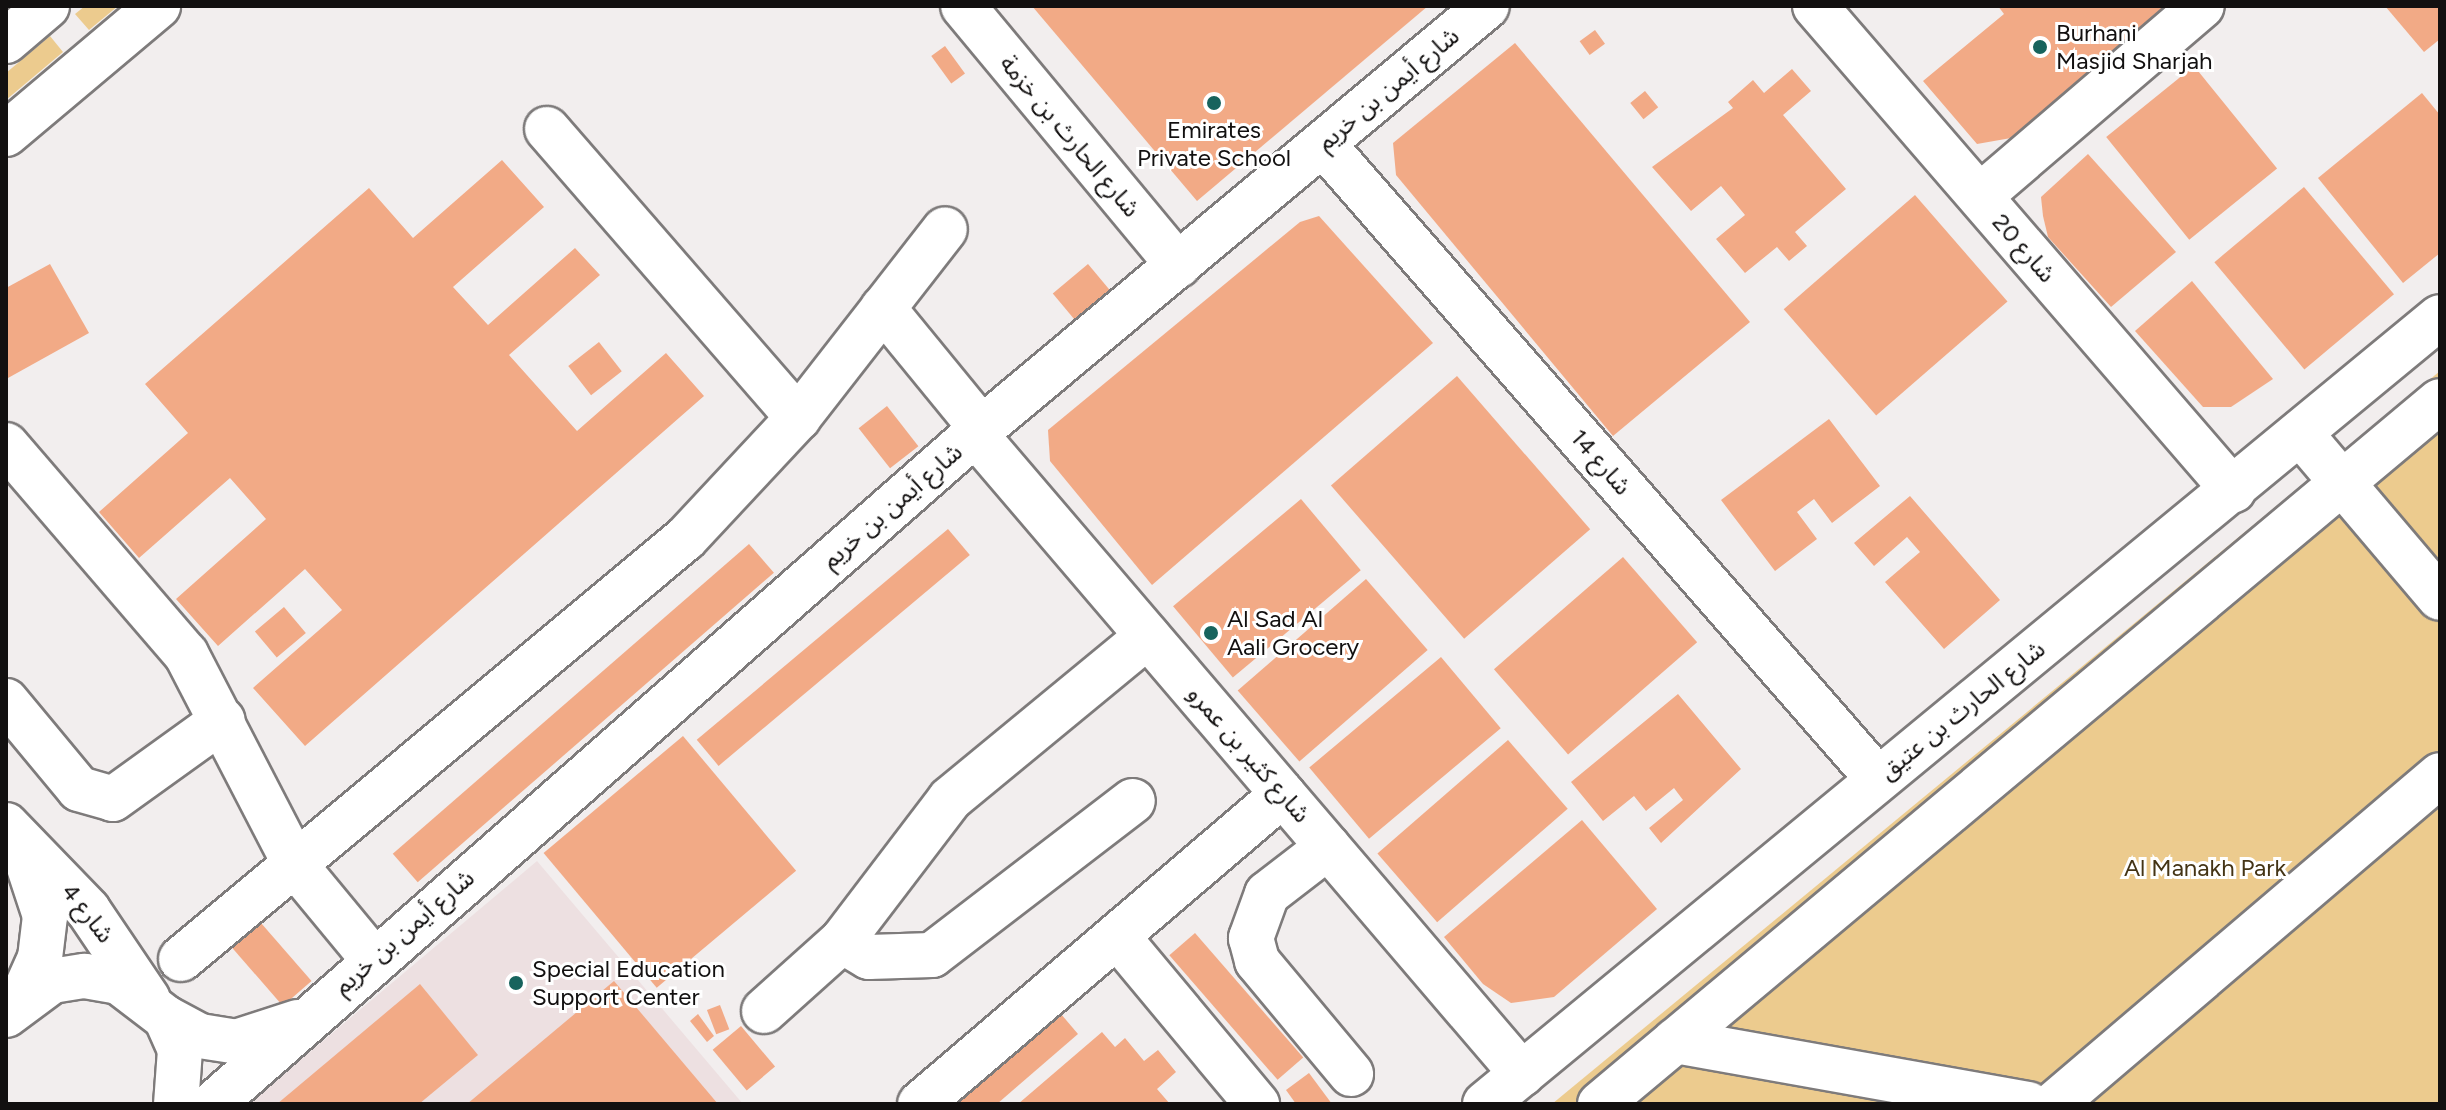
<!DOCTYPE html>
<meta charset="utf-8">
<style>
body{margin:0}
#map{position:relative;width:2446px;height:1110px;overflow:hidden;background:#f2eeee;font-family:Figtree,"Noto Sans Arabic",sans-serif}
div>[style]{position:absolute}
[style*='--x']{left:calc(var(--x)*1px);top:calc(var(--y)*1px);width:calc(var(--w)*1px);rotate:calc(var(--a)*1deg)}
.built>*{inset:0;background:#ede0e1}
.green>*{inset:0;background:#eccb8e}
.building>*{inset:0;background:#f2aa86;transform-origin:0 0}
.roads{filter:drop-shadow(2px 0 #7e7b7b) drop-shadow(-2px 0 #7e7b7b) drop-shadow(0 2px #7e7b7b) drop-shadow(0 -2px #7e7b7b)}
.minor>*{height:44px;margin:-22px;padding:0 22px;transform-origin:22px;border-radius:22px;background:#fff}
.major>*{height:44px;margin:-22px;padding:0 22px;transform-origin:22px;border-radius:22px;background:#fff}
.dots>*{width:22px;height:22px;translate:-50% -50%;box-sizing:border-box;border:4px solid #fff;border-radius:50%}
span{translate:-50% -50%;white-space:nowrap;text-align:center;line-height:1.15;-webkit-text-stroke:6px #fff;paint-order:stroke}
.poi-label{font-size:24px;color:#121010}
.left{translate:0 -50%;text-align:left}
.street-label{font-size:24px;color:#121010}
.park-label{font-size:24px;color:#443415}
.frame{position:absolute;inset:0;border:8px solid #121010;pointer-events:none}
</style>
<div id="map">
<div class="built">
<div style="clip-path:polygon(537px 861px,743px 1104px,248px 1104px)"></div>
</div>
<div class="green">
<div style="clip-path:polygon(85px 6px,118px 6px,89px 30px,75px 14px)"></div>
<div style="clip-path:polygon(50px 36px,63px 52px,6px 100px,6px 73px)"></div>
<div style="clip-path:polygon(2440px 371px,2440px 1104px,1552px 1104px)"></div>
</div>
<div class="building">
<div style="clip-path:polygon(1032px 6px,1428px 6px,1197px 201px)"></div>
<div style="clip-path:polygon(1998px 6px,2165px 6px,2011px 138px,1977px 144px,1923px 81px,2004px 14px)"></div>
<div style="clip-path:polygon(2385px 6px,2440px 6px,2440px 39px,2424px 52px)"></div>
<div style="left:1595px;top:30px;width:17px;height:19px;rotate:54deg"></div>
<div style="clip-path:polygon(1515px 43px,1750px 322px,1613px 436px,1396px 175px,1393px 143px)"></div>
<div style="left:945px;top:46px;width:34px;height:17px;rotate:54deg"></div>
<div style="left:2194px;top:66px;width:132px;height:113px;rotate:51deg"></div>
<div style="clip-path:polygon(1792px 69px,1811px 91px,1783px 115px,1846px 189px,1795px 232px,1807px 246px,1789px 261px,1777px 247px,1745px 273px,1716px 239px,1745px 215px,1721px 186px,1691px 211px,1652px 167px,1733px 108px,1728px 102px,1753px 80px,1764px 93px)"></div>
<div style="left:1645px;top:91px;width:21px;height:19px;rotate:51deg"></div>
<div style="clip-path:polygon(2422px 93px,2440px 115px,2440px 253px,2403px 283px,2318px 178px)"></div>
<div style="clip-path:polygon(2088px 154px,2176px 252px,2111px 307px,2048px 237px,2043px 216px,2041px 197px)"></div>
<div style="clip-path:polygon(502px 160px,544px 207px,453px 287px,488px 325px,575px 248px,600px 275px,509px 355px,577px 431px,666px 353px,704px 396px,305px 746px,253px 688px,342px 610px,305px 569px,218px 646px,176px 599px,266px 519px,230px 478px,139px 558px,99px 512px,188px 433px,145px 384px,369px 188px,413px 238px)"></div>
<div style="left:2304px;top:187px;width:140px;height:117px;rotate:50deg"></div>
<div style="left:1915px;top:195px;width:141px;height:174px;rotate:49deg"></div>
<div style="clip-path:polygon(1319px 216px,1433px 343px,1152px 585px,1050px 461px,1048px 430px,1300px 222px)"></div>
<div style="clip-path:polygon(50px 264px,89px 333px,8px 378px,6px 288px)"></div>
<div style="left:1088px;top:264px;width:39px;height:46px;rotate:50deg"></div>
<div style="clip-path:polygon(2192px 281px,2273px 379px,2231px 407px,2203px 407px,2135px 331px)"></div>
<div style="left:599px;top:342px;width:37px;height:39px;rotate:52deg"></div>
<div style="left:1457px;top:376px;width:203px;height:167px;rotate:49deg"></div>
<div style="left:887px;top:406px;width:51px;height:36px;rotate:52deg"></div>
<div style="clip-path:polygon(1829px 419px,1880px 486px,1832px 523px,1814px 499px,1797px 512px,1817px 539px,1775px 571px,1721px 500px)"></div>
<div style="clip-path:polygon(1910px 496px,2000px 600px,1944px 649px,1885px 582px,1920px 552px,1907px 537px,1874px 566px,1854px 543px)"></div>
<div style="left:1301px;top:499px;width:93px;height:167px;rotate:50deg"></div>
<div style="left:948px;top:529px;width:34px;height:328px;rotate:50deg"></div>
<div style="left:749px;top:544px;width:38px;height:472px;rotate:49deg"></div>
<div style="left:1623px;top:557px;width:113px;height:171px;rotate:49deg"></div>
<div style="left:1366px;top:579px;width:94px;height:170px;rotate:49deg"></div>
<div style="left:284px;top:607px;width:34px;height:38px;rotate:50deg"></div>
<div style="left:1441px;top:657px;width:93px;height:172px;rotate:50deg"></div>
<div style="clip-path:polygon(1678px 694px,1741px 769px,1661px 843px,1649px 828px,1683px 800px,1674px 788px,1646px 811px,1634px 796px,1603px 821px,1571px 782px)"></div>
<div style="left:683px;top:736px;width:176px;height:182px;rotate:50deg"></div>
<div style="left:1508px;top:740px;width:91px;height:173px;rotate:49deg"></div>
<div style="clip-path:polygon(1582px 820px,1657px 909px,1554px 997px,1511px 1003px,1483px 984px,1444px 937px)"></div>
<div style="left:261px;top:923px;width:77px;height:38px;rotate:49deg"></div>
<div style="left:1195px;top:933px;width:165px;height:34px;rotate:49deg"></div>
<div style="clip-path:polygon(614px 981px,718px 1104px,467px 1104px)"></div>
<div style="clip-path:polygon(420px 984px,478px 1055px,419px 1104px,277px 1104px)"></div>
<div style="left:720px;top:1005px;width:26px;height:14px;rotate:69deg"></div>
<div style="clip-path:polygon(1055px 1007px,1078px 1034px,997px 1104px,941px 1104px)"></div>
<div style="clip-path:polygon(698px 1014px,714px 1036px,707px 1042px,690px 1021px)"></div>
<div style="left:741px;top:1026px;width:53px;height:37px;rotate:50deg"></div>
<div style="clip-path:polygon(1102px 1032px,1115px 1047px,1125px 1038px,1144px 1061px,1158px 1050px,1176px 1072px,1157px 1089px,1170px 1104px,1018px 1104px)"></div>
<div style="clip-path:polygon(1309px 1073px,1332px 1104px,1296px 1104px,1286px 1090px)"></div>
</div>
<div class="roads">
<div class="minor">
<div style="--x:963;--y:6;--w:337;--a:50.3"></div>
<div style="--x:1815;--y:6;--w:640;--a:49.18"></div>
<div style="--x:547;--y:129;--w:383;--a:49"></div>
<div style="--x:1323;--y:144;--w:843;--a:48.85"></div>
<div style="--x:1980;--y:196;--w:292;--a:-40.6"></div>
<div style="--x:883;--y:308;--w:156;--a:50.7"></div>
<div style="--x:2300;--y:433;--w:216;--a:49.7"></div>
<div style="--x:975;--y:434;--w:842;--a:49.48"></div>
<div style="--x:6;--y:445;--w:276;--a:49.3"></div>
<div style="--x:186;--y:654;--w:239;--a:62.6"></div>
<div style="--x:296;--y:866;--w:121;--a:50.4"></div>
<div style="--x:6;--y:701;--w:114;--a:50.3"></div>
<div style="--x:79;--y:789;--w:35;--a:16"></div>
<div style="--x:113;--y:799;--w:135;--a:-35.7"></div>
<div style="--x:6;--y:825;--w:118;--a:46"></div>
<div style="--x:88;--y:910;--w:107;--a:56"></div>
<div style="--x:1328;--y:847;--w:77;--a:142.4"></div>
<div style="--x:1267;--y:894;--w:47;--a:110"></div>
<div style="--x:1251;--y:938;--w:24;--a:75"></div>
<div style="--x:1257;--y:961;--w:147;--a:50.2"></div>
<div style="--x:1117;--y:936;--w:219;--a:50.2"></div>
<div style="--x:842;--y:941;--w:31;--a:31"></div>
<div style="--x:869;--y:957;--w:63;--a:-1.8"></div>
<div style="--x:932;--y:955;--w:253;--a:-37.5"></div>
<div style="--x:181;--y:959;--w:657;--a:-39.82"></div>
<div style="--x:686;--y:538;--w:164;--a:-47"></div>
<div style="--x:798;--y:418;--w:239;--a:-52.1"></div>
<div style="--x:22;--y:998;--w:44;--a:-65.8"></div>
<div style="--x:40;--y:958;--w:42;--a:-83.2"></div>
<div style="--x:45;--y:916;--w:71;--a:-108.2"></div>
<div style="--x:764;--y:1011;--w:105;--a:-41.9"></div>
<div style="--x:842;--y:941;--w:178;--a:-52.7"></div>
<div style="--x:950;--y:799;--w:256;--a:-39.5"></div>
<div style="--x:6;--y:1015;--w:57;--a:-36.5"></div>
<div style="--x:52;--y:981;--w:33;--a:-9"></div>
<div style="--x:85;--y:976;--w:35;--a:10"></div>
<div style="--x:119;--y:982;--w:59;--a:37.5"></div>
<div style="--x:166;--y:1018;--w:35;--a:66"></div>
<div style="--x:180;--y:1050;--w:54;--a:94.2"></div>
<div style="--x:166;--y:1018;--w:38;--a:28"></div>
<div style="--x:200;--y:1036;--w:36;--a:9"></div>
<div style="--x:236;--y:1042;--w:65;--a:-17.9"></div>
<div style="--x:1675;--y:1041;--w:359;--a:10.1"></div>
<div style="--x:213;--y:1104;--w:1015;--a:-41.32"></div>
<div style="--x:975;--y:434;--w:667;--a:-39.89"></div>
<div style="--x:920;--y:1104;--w:477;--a:-40.5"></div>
<div style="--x:1485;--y:1104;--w:1237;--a:-39.49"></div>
<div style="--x:1600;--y:1104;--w:1095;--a:-39.93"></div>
<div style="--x:2054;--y:1104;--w:507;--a:-40.44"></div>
</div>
<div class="major">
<div style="--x:6;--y:41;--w:54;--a:-40.5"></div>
<div style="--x:6;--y:134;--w:199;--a:-40.1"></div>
</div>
</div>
<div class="dots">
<div style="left:2040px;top:47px;background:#17635d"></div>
<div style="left:1214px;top:103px;background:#17635d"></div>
<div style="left:1211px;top:633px;background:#17635d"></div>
<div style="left:516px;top:983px;background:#17635d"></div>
</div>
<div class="poi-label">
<span class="left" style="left:2056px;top:47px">Burhani<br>Masjid Sharjah</span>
<span style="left:1214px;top:144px">Emirates<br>Private School</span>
<span class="left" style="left:1227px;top:633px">Al Sad Al<br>Aali Grocery</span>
<span class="left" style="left:532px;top:983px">Special Education<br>Support Center</span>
</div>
<div class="street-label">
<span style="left:1388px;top:89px;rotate:-40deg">شارع أيمن بن خريم</span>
<span style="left:1070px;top:136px;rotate:50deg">شارع الحارث بن خزمة</span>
<span style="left:2024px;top:248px;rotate:49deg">شارع 20</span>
<span style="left:1601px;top:462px;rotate:49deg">شارع 14</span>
<span style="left:892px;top:506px;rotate:-41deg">شارع أيمن بن خريم</span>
<span style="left:1962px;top:710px;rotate:-39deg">شارع الحارث بن عتيق</span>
<span style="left:1249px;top:754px;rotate:49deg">شارع كثير بن عمرو</span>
<span style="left:88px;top:913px;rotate:52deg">شارع 4</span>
<span style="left:404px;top:932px;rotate:-41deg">شارع أيمن بن خريم</span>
</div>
<div class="park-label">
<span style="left:2205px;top:868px">Al Manakh Park</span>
</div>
<div class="frame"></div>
</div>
